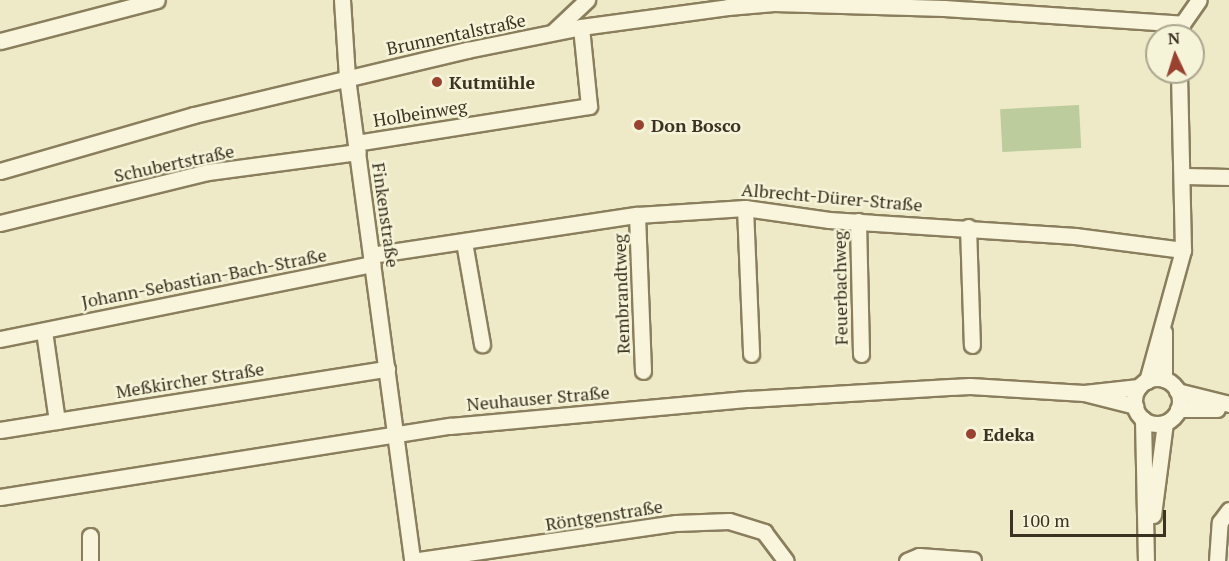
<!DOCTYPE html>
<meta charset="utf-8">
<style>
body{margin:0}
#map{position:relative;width:1229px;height:561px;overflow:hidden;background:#eeeac8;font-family:"PT Serif",serif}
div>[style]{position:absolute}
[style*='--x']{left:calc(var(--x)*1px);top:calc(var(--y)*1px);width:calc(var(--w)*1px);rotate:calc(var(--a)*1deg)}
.green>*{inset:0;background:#bdcc9c;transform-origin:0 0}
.roads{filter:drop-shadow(2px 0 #8a7e5d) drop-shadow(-2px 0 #8a7e5d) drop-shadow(0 2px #8a7e5d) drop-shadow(0 -2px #8a7e5d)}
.minor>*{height:15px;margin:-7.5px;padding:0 7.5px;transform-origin:7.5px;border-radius:7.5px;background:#f8f5dc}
.minor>.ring{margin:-7.5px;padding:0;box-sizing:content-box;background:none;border:15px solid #f8f5dc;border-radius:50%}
.dots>*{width:16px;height:16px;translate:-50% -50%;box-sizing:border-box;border:3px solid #f5f3d8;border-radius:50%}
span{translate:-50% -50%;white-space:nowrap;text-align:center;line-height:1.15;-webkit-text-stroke:5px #f5f3d8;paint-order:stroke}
.street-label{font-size:18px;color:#3b3221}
.poi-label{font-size:18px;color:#3b3221;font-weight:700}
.left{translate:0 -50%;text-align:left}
.north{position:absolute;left:1145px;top:24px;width:60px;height:60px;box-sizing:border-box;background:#f5f3d8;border:2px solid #aba68f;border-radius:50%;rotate:356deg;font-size:16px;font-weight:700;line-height:24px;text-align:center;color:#3b3221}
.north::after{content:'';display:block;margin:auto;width:21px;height:27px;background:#98422f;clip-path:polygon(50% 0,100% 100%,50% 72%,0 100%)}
.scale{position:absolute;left:1010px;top:510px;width:156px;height:27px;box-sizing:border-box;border:3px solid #3b3221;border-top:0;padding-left:8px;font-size:18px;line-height:21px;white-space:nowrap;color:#3b3221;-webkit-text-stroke:4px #f5f3d8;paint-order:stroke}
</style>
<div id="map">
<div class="green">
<div style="left:1079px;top:105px;width:43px;height:79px;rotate:87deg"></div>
</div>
<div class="roads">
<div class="minor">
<div style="--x:342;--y:0;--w:78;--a:86.3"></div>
<div style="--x:347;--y:78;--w:487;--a:82.3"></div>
<div style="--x:553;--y:32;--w:47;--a:-43.3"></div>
<div style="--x:1181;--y:36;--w:12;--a:-85"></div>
<div style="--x:1182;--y:24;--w:29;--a:-55"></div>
<div style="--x:0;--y:41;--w:162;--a:-14.6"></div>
<div style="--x:356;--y:143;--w:236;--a:-9"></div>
<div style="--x:589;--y:106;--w:79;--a:-95.8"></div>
<div style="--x:0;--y:171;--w:202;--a:-16.1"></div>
<div style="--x:194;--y:115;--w:281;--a:-13.4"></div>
<div style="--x:467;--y:50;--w:116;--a:-11.4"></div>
<div style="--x:581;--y:27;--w:148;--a:-7.7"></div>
<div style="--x:728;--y:7;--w:46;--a:-5"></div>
<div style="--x:774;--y:3;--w:170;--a:1.7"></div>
<div style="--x:944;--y:8;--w:239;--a:3.8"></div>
<div style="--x:1185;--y:176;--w:44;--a:1.3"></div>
<div style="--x:745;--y:208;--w:146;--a:87.6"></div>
<div style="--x:637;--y:215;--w:156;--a:87.8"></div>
<div style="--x:858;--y:221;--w:133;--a:88.7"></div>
<div style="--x:0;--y:223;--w:214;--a:-13.8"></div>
<div style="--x:208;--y:172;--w:151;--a:-7.6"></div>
<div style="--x:968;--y:227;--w:118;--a:88.1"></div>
<div style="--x:464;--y:242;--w:104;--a:80"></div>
<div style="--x:371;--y:255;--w:269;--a:-8.6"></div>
<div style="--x:637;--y:215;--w:108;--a:-3.7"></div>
<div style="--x:745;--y:208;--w:85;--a:8.1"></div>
<div style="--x:829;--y:220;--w:247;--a:3.7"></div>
<div style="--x:1075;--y:236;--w:109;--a:7.4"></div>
<div style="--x:44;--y:331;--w:91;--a:81.8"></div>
<div style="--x:1164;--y:332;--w:47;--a:90"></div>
<div style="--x:0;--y:339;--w:380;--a:-11.4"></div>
<div class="ring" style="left:1134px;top:378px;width:31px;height:31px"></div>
<div style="--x:1147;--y:381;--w:136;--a:-74.6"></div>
<div style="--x:1183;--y:250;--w:178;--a:-91.3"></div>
<div style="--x:1177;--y:391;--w:54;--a:14"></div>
<div style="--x:1084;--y:393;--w:55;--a:-6.2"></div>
<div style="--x:1178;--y:409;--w:39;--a:0"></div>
<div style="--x:1143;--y:419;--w:142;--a:88.8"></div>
<div style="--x:0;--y:430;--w:392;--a:-9"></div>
<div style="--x:0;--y:497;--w:456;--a:-9"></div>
<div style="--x:450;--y:426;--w:300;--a:-5.2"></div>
<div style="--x:749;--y:399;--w:221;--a:-3.4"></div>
<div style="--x:970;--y:386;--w:114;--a:3.5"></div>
<div style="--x:1084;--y:393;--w:53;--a:14.3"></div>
<div style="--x:1153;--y:515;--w:93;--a:-82.6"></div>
<div style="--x:90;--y:536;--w:25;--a:90"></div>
<div style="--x:412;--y:561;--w:267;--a:-8.2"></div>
<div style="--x:676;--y:523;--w:53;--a:-2.2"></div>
<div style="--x:729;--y:521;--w:37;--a:17"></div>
<div style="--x:764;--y:532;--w:36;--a:53"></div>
<div style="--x:907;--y:561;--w:13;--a:-23"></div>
<div style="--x:919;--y:556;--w:54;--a:4.2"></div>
<div style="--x:1217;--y:561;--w:39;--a:-86"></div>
<div style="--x:1220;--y:522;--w:15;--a:-53"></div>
</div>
</div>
<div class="dots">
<div style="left:437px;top:82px;background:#98422f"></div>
<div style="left:639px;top:125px;background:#98422f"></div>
<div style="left:971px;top:434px;background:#98422f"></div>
</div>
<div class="street-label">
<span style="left:456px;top:34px;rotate:-12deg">Brunnentalstraße</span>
<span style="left:420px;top:113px;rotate:-9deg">Holbeinweg</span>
<span style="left:174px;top:163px;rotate:-12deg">Schubertstraße</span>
<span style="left:832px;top:197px;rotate:5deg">Albrecht-Dürer-Straße</span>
<span style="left:386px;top:215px;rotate:82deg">Finkenstraße</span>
<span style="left:204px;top:278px;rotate:-11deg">Johann-Sebastian-Bach-Straße</span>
<span style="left:840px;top:288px;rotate:-91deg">Feuerbachweg</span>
<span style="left:621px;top:294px;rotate:-92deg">Rembrandtweg</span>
<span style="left:190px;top:380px;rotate:-9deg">Meßkircher Straße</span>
<span style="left:538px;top:398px;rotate:-5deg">Neuhauser Straße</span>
<span style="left:604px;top:515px;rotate:-9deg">Röntgenstraße</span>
</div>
<div class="poi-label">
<span class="left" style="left:449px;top:82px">Kutmühle</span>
<span class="left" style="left:651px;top:125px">Don Bosco</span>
<span class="left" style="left:983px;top:434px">Edeka</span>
</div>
<div class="north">N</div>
<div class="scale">100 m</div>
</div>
